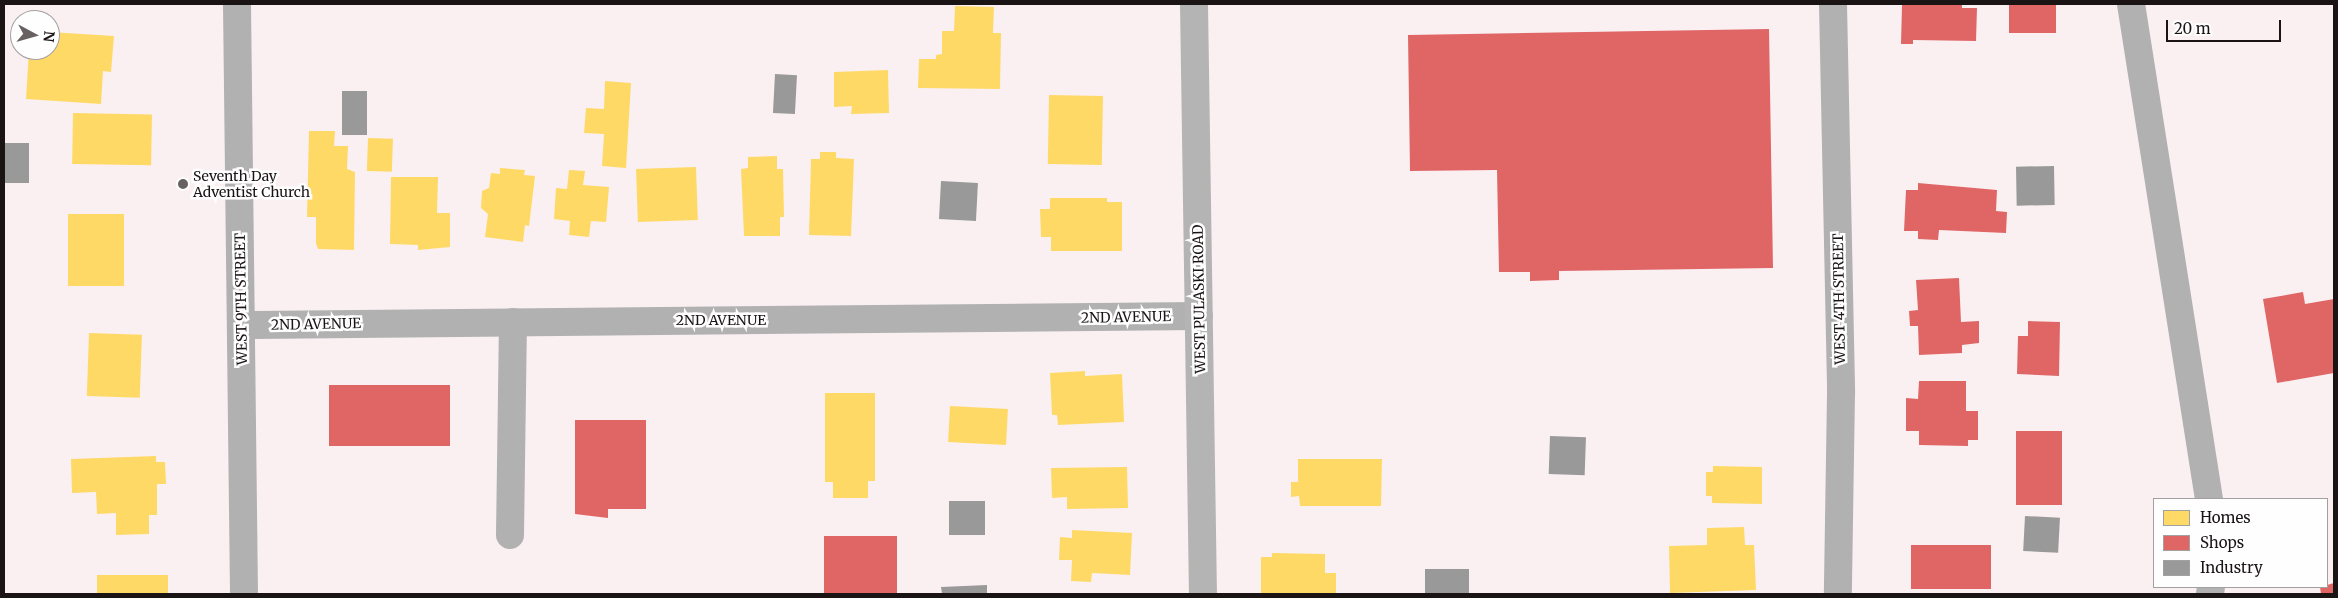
<!DOCTYPE html>
<style>
body{margin:0}
#map{position:relative;width:2338px;height:598px;overflow:hidden;background:#faf0f2;font-family:Merriweather,serif}
div>[style]{position:absolute}
[style*='--x']{left:calc(var(--x)*1px);top:calc(var(--y)*1px);width:calc(var(--w)*1px);rotate:calc(var(--a)*1deg)}
.homes>*{inset:0;background:#ffd966;transform-origin:0 0}
.shops>*{inset:0;background:#e06666;transform-origin:0 0}
.industry>*{inset:0;background:#999;transform-origin:0 0}
.minor>*{height:28px;margin:-14px;padding:0 14px;transform-origin:14px;border-radius:14px;background:#b1b1b1}
.major>*{height:28px;margin:-14px;padding:0 14px;transform-origin:14px;border-radius:14px;background:#b5b4b4}
.dots>*{width:14px;height:14px;translate:-50% -50%;box-sizing:border-box;border:2px solid #fefefe;border-radius:50%}
span{translate:-50% -50%;white-space:nowrap;text-align:center;line-height:1.15;-webkit-text-stroke:5px #fefefe;paint-order:stroke}
.poi-label{font-size:14px;color:#1a1415}
.left{translate:0 -50%;text-align:left}
.street-label{font-size:14px;color:#1a1415}
.frame{position:absolute;inset:0;border:5px solid #1a1415;pointer-events:none}
.legend{position:absolute;left:2153px;top:498px;width:175px;height:90px;box-sizing:border-box;background:#fefefe;border:1px solid #a3a0a1;margin:0;padding:6px 9px;list-style:none;font-size:15px;color:#1a1415}
.legend li{display:flex;align-items:center;gap:10px;height:25px}
.legend b{width:25px;border:1px solid #a3a0a1}
.north{position:absolute;left:10px;top:10px;width:50px;height:50px;box-sizing:border-box;background:#fefefe;border:1px solid #a3a0a1;border-radius:50%;rotate:96deg;font-size:14px;font-weight:700;line-height:20px;text-align:center;color:#1a1415}
.north::after{content:'';display:block;margin:auto;width:18px;height:22px;background:#686162;clip-path:polygon(50% 0,100% 100%,50% 72%,0 100%)}
.scale{position:absolute;left:2166px;top:20px;width:115px;height:22px;box-sizing:border-box;border:2px solid #1a1415;border-top:0;padding-left:6px;font-size:15px;line-height:18px;white-space:nowrap;color:#1a1415;-webkit-text-stroke:4px #fefefe;paint-order:stroke}
</style>
<div id="map">
<div class="homes">
<div style="clip-path:polygon(955px 6px,994px 7px,993px 33px,1001px 33px,1000px 89px,918px 88px,919px 59px,936px 59px,936px 55px,942px 54px,942px 31px,954px 31px)"></div>
<div style="clip-path:polygon(50px 32px,114px 36px,111px 72px,103px 71px,101px 104px,26px 99px,29px 50px,50px 50px)"></div>
<div style="clip-path:polygon(888px 70px,889px 113px,851px 114px,852px 106px,834px 107px,834px 72px)"></div>
<div style="clip-path:polygon(605px 81px,631px 83px,626px 168px,602px 166px,604px 134px,584px 133px,586px 108px,604px 109px)"></div>
<div style="left:1049px;top:95px;width:54px;height:69px;rotate:1deg"></div>
<div style="left:73px;top:113px;width:79px;height:51px;rotate:1deg"></div>
<div style="clip-path:polygon(309px 131px,335px 131px,334px 146px,348px 146px,347px 169px,355px 172px,354px 250px,318px 249px,316px 243px,316px 217px,307px 217px)"></div>
<div style="left:368px;top:138px;width:25px;height:33px;rotate:2deg"></div>
<div style="clip-path:polygon(820px 152px,836px 152px,836px 158px,854px 159px,851px 236px,809px 235px,811px 159px,820px 159px)"></div>
<div style="clip-path:polygon(777px 156px,777px 169px,783px 169px,784px 217px,780px 217px,780px 236px,744px 236px,741px 169px,748px 168px,748px 157px)"></div>
<div style="left:696px;top:167px;width:53px;height:60px;rotate:88deg"></div>
<div style="clip-path:polygon(500px 168px,525px 170px,524px 175px,535px 176px,529px 226px,525px 225px,523px 242px,485px 237px,488px 214px,481px 208px,482px 191px,489px 188px,491px 173px,500px 174px)"></div>
<div style="clip-path:polygon(569px 170px,585px 171px,583px 185px,609px 187px,606px 222px,591px 221px,589px 237px,569px 235px,570px 221px,554px 219px,556px 188px,567px 189px)"></div>
<div style="clip-path:polygon(391px 177px,438px 177px,437px 213px,450px 213px,450px 247px,418px 250px,418px 245px,390px 244px)"></div>
<div style="clip-path:polygon(1050px 198px,1107px 198px,1107px 202px,1122px 202px,1122px 251px,1051px 251px,1051px 237px,1041px 237px,1040px 209px,1050px 209px)"></div>
<div style="left:68px;top:214px;width:56px;height:72px"></div>
<div style="left:89px;top:333px;width:53px;height:63px;rotate:2deg"></div>
<div style="clip-path:polygon(1085px 371px,1085px 376px,1122px 374px,1124px 422px,1058px 425px,1057px 415px,1052px 415px,1050px 373px)"></div>
<div style="clip-path:polygon(825px 393px,875px 393px,875px 481px,868px 481px,868px 498px,833px 498px,833px 482px,825px 482px)"></div>
<div style="left:950px;top:406px;width:58px;height:36px;rotate:3deg"></div>
<div style="clip-path:polygon(156px 456px,156px 462px,165px 462px,166px 484px,157px 484px,157px 515px,149px 515px,149px 534px,116px 535px,116px 513px,97px 514px,96px 492px,72px 493px,71px 459px)"></div>
<div style="clip-path:polygon(1298px 459px,1382px 459px,1381px 506px,1300px 506px,1299px 496px,1291px 497px,1291px 482px,1298px 482px)"></div>
<div style="clip-path:polygon(1713px 466px,1762px 467px,1762px 504px,1712px 503px,1712px 496px,1706px 496px,1706px 472px,1713px 472px)"></div>
<div style="clip-path:polygon(1127px 467px,1128px 508px,1067px 509px,1067px 497px,1052px 498px,1051px 468px)"></div>
<div style="clip-path:polygon(1744px 527px,1745px 545px,1754px 545px,1756px 590px,1670px 593px,1669px 546px,1707px 545px,1707px 528px)"></div>
<div style="clip-path:polygon(1072px 530px,1132px 533px,1130px 575px,1092px 573px,1091px 582px,1071px 581px,1072px 560px,1059px 560px,1060px 537px,1072px 538px)"></div>
<div style="clip-path:polygon(1272px 553px,1325px 554px,1325px 573px,1336px 573px,1336px 594px,1261px 594px,1261px 557px,1272px 557px)"></div>
<div style="left:168px;top:575px;width:19px;height:71px;rotate:90deg"></div>
</div>
<div class="shops">
<div style="clip-path:polygon(1962px 4px,1962px 8px,1977px 8px,1976px 41px,1913px 40px,1913px 44px,1901px 44px,1902px 5px)"></div>
<div style="left:2009px;top:4px;width:47px;height:29px"></div>
<div style="clip-path:polygon(1769px 29px,1773px 268px,1559px 271px,1559px 280px,1530px 281px,1530px 272px,1499px 272px,1497px 170px,1410px 171px,1408px 35px)"></div>
<div style="clip-path:polygon(1918px 183px,1997px 190px,1996px 211px,2007px 212px,2006px 233px,1939px 230px,1938px 240px,1918px 239px,1918px 231px,1904px 231px,1906px 190px,1918px 190px)"></div>
<div style="clip-path:polygon(1959px 278px,1961px 322px,1979px 321px,1979px 343px,1962px 345px,1962px 353px,1919px 355px,1918px 326px,1910px 326px,1909px 311px,1918px 310px,1916px 280px)"></div>
<div style="clip-path:polygon(2303px 292px,2305px 304px,2334px 299px,2334px 373px,2277px 383px,2263px 299px)"></div>
<div style="clip-path:polygon(2028px 321px,2060px 322px,2059px 376px,2017px 374px,2018px 336px,2028px 336px)"></div>
<div style="clip-path:polygon(1919px 381px,1966px 381px,1966px 411px,1978px 411px,1978px 440px,1968px 440px,1968px 446px,1919px 445px,1919px 431px,1906px 431px,1906px 398px,1918px 399px)"></div>
<div style="left:329px;top:385px;width:121px;height:61px"></div>
<div style="clip-path:polygon(575px 420px,646px 420px,646px 509px,608px 509px,608px 518px,575px 514px)"></div>
<div style="left:2016px;top:431px;width:46px;height:74px"></div>
<div style="left:824px;top:536px;width:73px;height:58px"></div>
<div style="left:1991px;top:545px;width:44px;height:80px;rotate:90deg"></div>
<div style="clip-path:polygon(2334px 583px,2334px 594px,2321px 594px,2320px 587px)"></div>
</div>
<div class="industry">
<div style="left:775px;top:74px;width:22px;height:39px;rotate:3deg"></div>
<div style="left:342px;top:91px;width:25px;height:44px"></div>
<div style="left:4px;top:143px;width:25px;height:40px"></div>
<div style="left:2054px;top:166px;width:39px;height:38px;rotate:89deg"></div>
<div style="left:941px;top:181px;width:37px;height:38px;rotate:3deg"></div>
<div style="left:1550px;top:436px;width:36px;height:38px;rotate:2deg"></div>
<div style="left:949px;top:501px;width:36px;height:34px"></div>
<div style="left:2025px;top:516px;width:35px;height:35px;rotate:3deg"></div>
<div style="left:1469px;top:569px;width:25px;height:44px;rotate:90deg"></div>
<div style="clip-path:polygon(987px 585px,987px 594px,942px 594px,941px 587px)"></div>
</div>
<div class="minor">
<div style="--x:237;--y:4;--w:590;--a:89.32"></div>
<div style="--x:1833;--y:4;--w:389;--a:88.8"></div>
<div style="--x:1841;--y:393;--w:201;--a:90.9"></div>
<div style="--x:2131;--y:4;--w:501;--a:81.05"></div>
<div style="--x:242;--y:325;--w:957;--a:-0.54"></div>
<div style="--x:510;--y:535;--w:213;--a:-89.2"></div>
<div style="--x:2210;--y:594;--w:7;--a:-82"></div>
</div>
<div class="major">
<div style="--x:1194;--y:4;--w:590;--a:89.13"></div>
</div>
<div class="dots">
<div style="left:183px;top:184px;background:#686162"></div>
</div>
<div class="poi-label">
<span class="left" style="left:193px;top:184px">Seventh Day<br>Adventist Church</span>
</div>
<div class="street-label">
<span style="left:241px;top:299px;rotate:-91deg">WEST 9TH STREET</span>
<span style="left:1199px;top:299px;rotate:-91deg">WEST PULASKI ROAD</span>
<span style="left:1839px;top:299px;rotate:-91deg">WEST 4TH STREET</span>
<span style="left:1126px;top:317px;rotate:-1deg">2ND AVENUE</span>
<span style="left:721px;top:320px">2ND AVENUE</span>
<span style="left:316px;top:324px;rotate:-1deg">2ND AVENUE</span>
</div>
<div class="frame"></div>
<ul class="legend">
<li><b style="height:14px;background:#ffd966"></b>Homes</li>
<li><b style="height:14px;background:#e06666"></b>Shops</li>
<li><b style="height:14px;background:#999"></b>Industry</li>
</ul>
<div class="north">N</div>
<div class="scale">20 m</div>
</div>
